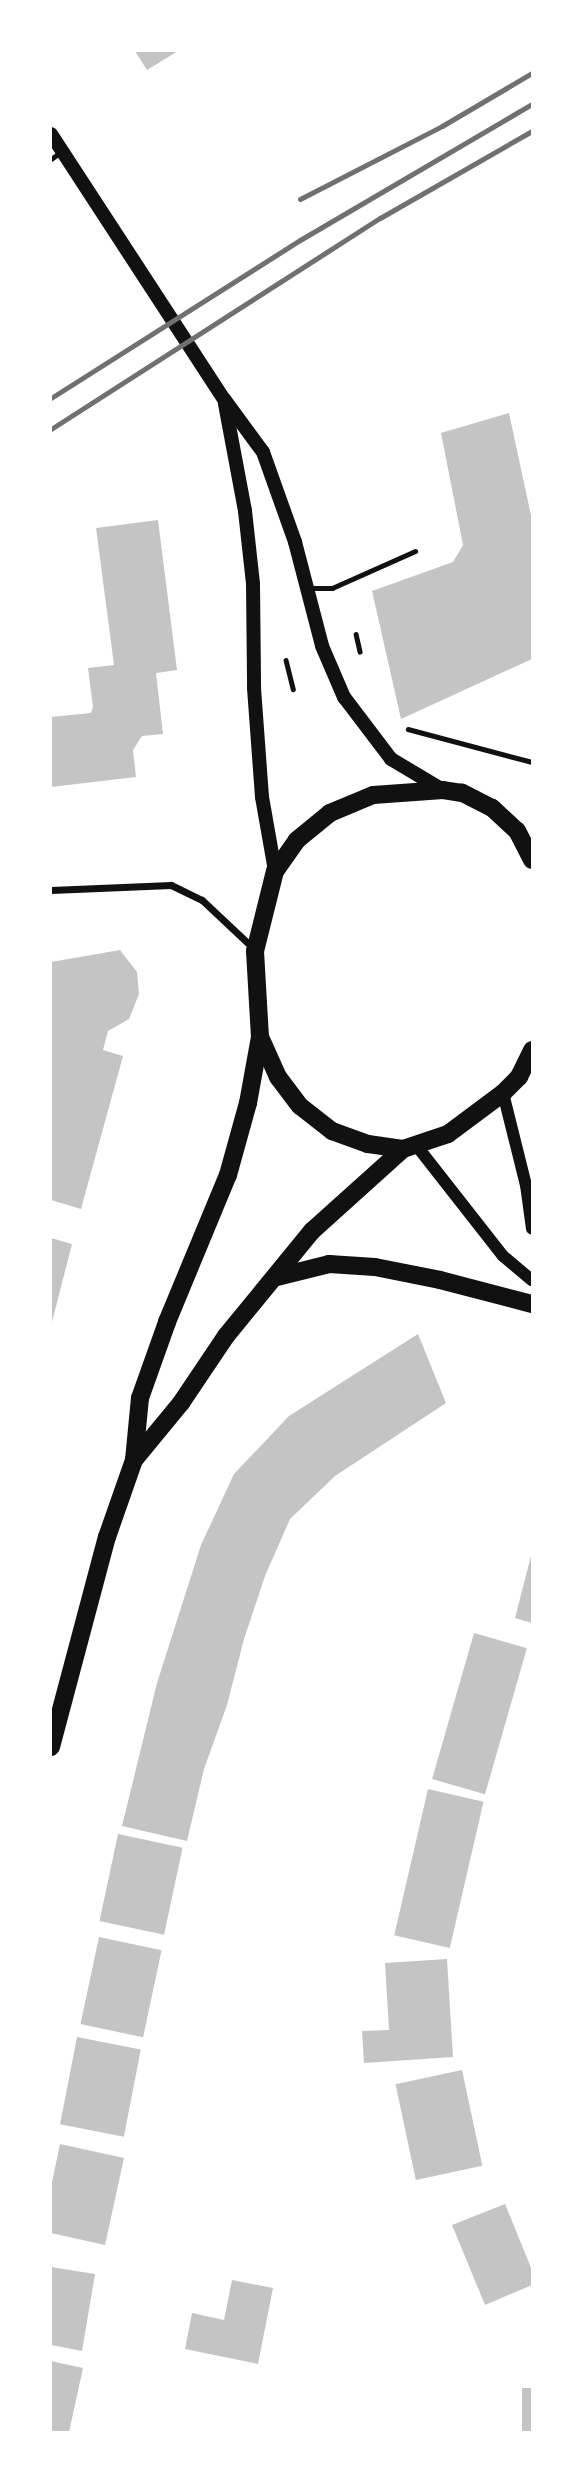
<!DOCTYPE html>
<style>
body{margin:0}
#map{position:relative;width:583px;height:2483px;overflow:hidden;background:#fff;font-family:"Source Sans 3",sans-serif}
div>[style]{position:absolute}
[style*='--x']{left:calc(var(--x)*1px);top:calc(var(--y)*1px);width:calc(var(--w)*1px);rotate:calc(var(--a)*1deg)}
.building>*{inset:0;background:#c4c4c4;transform-origin:0 0}
.path>*{height:4.5px;margin:-2.25px;padding:0 2.25px;transform-origin:2.25px;border-radius:2.25px;background:#111}
.service>*{height:5px;margin:-2.5px;padding:0 2.5px;transform-origin:2.5px;border-radius:2.5px;background:#111}
.minor>*{height:7px;margin:-3.5px;padding:0 3.5px;transform-origin:3.5px;border-radius:3.5px;background:#111}
.tertiary>*{height:12px;margin:-6px;padding:0 6px;transform-origin:6px;border-radius:6px;background:#111}
.secondary>*{height:14px;margin:-7px;padding:0 7px;transform-origin:7px;border-radius:7px;background:#111}
.primary>*{height:18px;margin:-9px;padding:0 9px;transform-origin:9px;border-radius:9px;background:#111}
.rail>*{height:5px;margin:-2.5px;padding:0 2.5px;transform-origin:2.5px;border-radius:2.5px;background:#707070}
span{translate:-50% -50%;white-space:nowrap;text-align:center;line-height:1.15;-webkit-text-stroke:7px #fff;paint-order:stroke}
.frame{position:absolute;inset:0;border:52px solid #fff;pointer-events:none}
</style>
<div id="map">
<div class="building">
<div style="clip-path:polygon(135px 51px,178px 51px,147px 70px)"></div>
<div style="clip-path:polygon(509px 413px,532px 520px,532px 659px,401px 719px,372px 591px,453px 562px,463px 545px,441px 433px)"></div>
<div style="clip-path:polygon(158px 520px,177px 670px,156px 673px,163px 734px,142px 736px,133px 750px,136px 777px,51px 787px,51px 717px,91px 713px,93px 707px,88px 668px,114px 665px,96px 528px)"></div>
<div style="clip-path:polygon(120px 950px,137px 972px,139px 994px,129px 1019px,108px 1031px,103px 1050px,123px 1056px,81px 1209px,51px 1200px,51px 962px)"></div>
<div style="clip-path:polygon(51px 1238px,72px 1244px,52px 1322px,51px 1321px)"></div>
<div style="clip-path:polygon(418px 1334px,446px 1403px,335px 1476px,290px 1519px,265px 1576px,244px 1639px,227px 1705px,204px 1769px,187px 1841px,122px 1826px,157px 1683px,201px 1545px,234px 1474px,289px 1416px)"></div>
<div style="clip-path:polygon(531px 1556px,532px 1556px,532px 1623px,515px 1618px)"></div>
<div style="left:474px;top:1633px;width:55px;height:152px;rotate:16deg"></div>
<div style="left:428px;top:1789px;width:57px;height:150px;rotate:13deg"></div>
<div style="left:118px;top:1834px;width:66px;height:89px;rotate:12deg"></div>
<div style="left:99px;top:1937px;width:64px;height:89px;rotate:12deg"></div>
<div style="clip-path:polygon(447px 1959px,453px 2057px,364px 2063px,362px 2031px,389px 2030px,385px 1963px)"></div>
<div style="left:77px;top:2037px;width:65px;height:89px;rotate:11deg"></div>
<div style="left:462px;top:2070px;width:98px;height:68px;rotate:78deg"></div>
<div style="clip-path:polygon(60px 2144px,124px 2158px,105px 2245px,51px 2233px,51px 2187px)"></div>
<div style="clip-path:polygon(505px 2204px,532px 2270px,532px 2285px,485px 2305px,452px 2225px)"></div>
<div style="clip-path:polygon(51px 2267px,95px 2274px,82px 2351px,51px 2345px)"></div>
<div style="clip-path:polygon(232px 2280px,273px 2288px,258px 2364px,185px 2349px,192px 2313px,224px 2320px)"></div>
<div style="clip-path:polygon(51px 2361px,83px 2368px,69px 2432px,51px 2432px)"></div>
<div style="left:532px;top:2388px;width:44px;height:10px;rotate:90deg"></div>
</div>
<div class="path">
<div style="--x:356;--y:634;--w:18;--a:77"></div>
<div style="--x:286;--y:660;--w:30;--a:76"></div>
<div style="--x:408;--y:729;--w:128;--a:14.9"></div>
</div>
<div class="service">
<div style="--x:51;--y:159;--w:14;--a:-36"></div>
<div style="--x:307;--y:588;--w:25;--a:0"></div>
<div style="--x:332;--y:588;--w:91;--a:-24"></div>
</div>
<div class="minor">
<div style="--x:51;--y:890;--w:120;--a:-2.4"></div>
<div style="--x:171;--y:885;--w:34;--a:26"></div>
<div style="--x:202;--y:900;--w:73;--a:43.3"></div>
</div>
<div class="tertiary">
<div style="--x:503;--y:1093;--w:95;--a:76"></div>
<div style="--x:526;--y:1185;--w:44;--a:82.2"></div>
<div style="--x:416;--y:1145;--w:141;--a:51.9"></div>
<div style="--x:503;--y:1256;--w:38;--a:40"></div>
</div>
<div class="secondary">
<div style="--x:51;--y:134;--w:316;--a:56.9"></div>
<div style="--x:224;--y:399;--w:66;--a:53.7"></div>
<div style="--x:263;--y:452;--w:96;--a:70.4"></div>
<div style="--x:295;--y:542;--w:107;--a:75.4"></div>
<div style="--x:322;--y:646;--w:56;--a:66.7"></div>
<div style="--x:344;--y:697;--w:78;--a:52.8"></div>
<div style="--x:391;--y:759;--w:61;--a:30.8"></div>
<div style="--x:225;--y:404;--w:109;--a:79.4"></div>
<div style="--x:245;--y:511;--w:73;--a:83.7"></div>
<div style="--x:253;--y:584;--w:104;--a:89.4"></div>
<div style="--x:254;--y:688;--w:109;--a:85.8"></div>
<div style="--x:262;--y:797;--w:75;--a:80"></div>
</div>
<div class="primary">
<div style="--x:532;--y:860;--w:33;--a:-117"></div>
<div style="--x:517;--y:831;--w:34;--a:-137"></div>
<div style="--x:492;--y:808;--w:34;--a:-153"></div>
<div style="--x:462;--y:793;--w:19;--a:-171"></div>
<div style="--x:443;--y:790;--w:70;--a:175.9"></div>
<div style="--x:373;--y:795;--w:47;--a:157.3"></div>
<div style="--x:330;--y:813;--w:43;--a:140.7"></div>
<div style="--x:297;--y:840;--w:38;--a:125"></div>
<div style="--x:275;--y:871;--w:82;--a:104"></div>
<div style="--x:255;--y:951;--w:86;--a:86.7"></div>
<div style="--x:260;--y:1037;--w:44;--a:65.8"></div>
<div style="--x:278;--y:1077;--w:36;--a:53"></div>
<div style="--x:300;--y:1106;--w:41;--a:38"></div>
<div style="--x:332;--y:1131;--w:38;--a:20"></div>
<div style="--x:368;--y:1144;--w:35;--a:8"></div>
<div style="--x:403;--y:1149;--w:47;--a:-18.4"></div>
<div style="--x:448;--y:1134;--w:69;--a:-36.7"></div>
<div style="--x:503;--y:1093;--w:23;--a:-45"></div>
<div style="--x:519;--y:1077;--w:30;--a:-64"></div>
<div style="--x:277;--y:1277;--w:54;--a:-14"></div>
<div style="--x:329;--y:1264;--w:46;--a:3.7"></div>
<div style="--x:375;--y:1267;--w:66;--a:11.3"></div>
<div style="--x:440;--y:1280;--w:95;--a:14.6"></div>
<div style="--x:134;--y:1460;--w:74;--a:-50.5"></div>
<div style="--x:181;--y:1403;--w:81;--a:-56.1"></div>
<div style="--x:226;--y:1336;--w:136;--a:-50.7"></div>
<div style="--x:312;--y:1231;--w:122;--a:-42"></div>
<div style="--x:51;--y:1747;--w:217;--a:-75.1"></div>
<div style="--x:107;--y:1537;--w:82;--a:-70.7"></div>
<div style="--x:134;--y:1460;--w:62;--a:-84.5"></div>
<div style="--x:140;--y:1398;--w:81;--a:-70.4"></div>
<div style="--x:167;--y:1322;--w:159;--a:-67.5"></div>
<div style="--x:228;--y:1175;--w:75;--a:-74.5"></div>
<div style="--x:248;--y:1103;--w:67;--a:-79.7"></div>
</div>
<div class="rail">
<div style="--x:300;--y:199;--w:160;--a:-27.2"></div>
<div style="--x:442;--y:126;--w:104;--a:-30.5"></div>
<div style="--x:51;--y:398;--w:295;--a:-32.4"></div>
<div style="--x:300;--y:240;--w:269;--a:-30.4"></div>
<div style="--x:51;--y:429;--w:391;--a:-32.7"></div>
<div style="--x:380;--y:218;--w:175;--a:-29.8"></div>
</div>
<div class="frame"></div>
</div>
